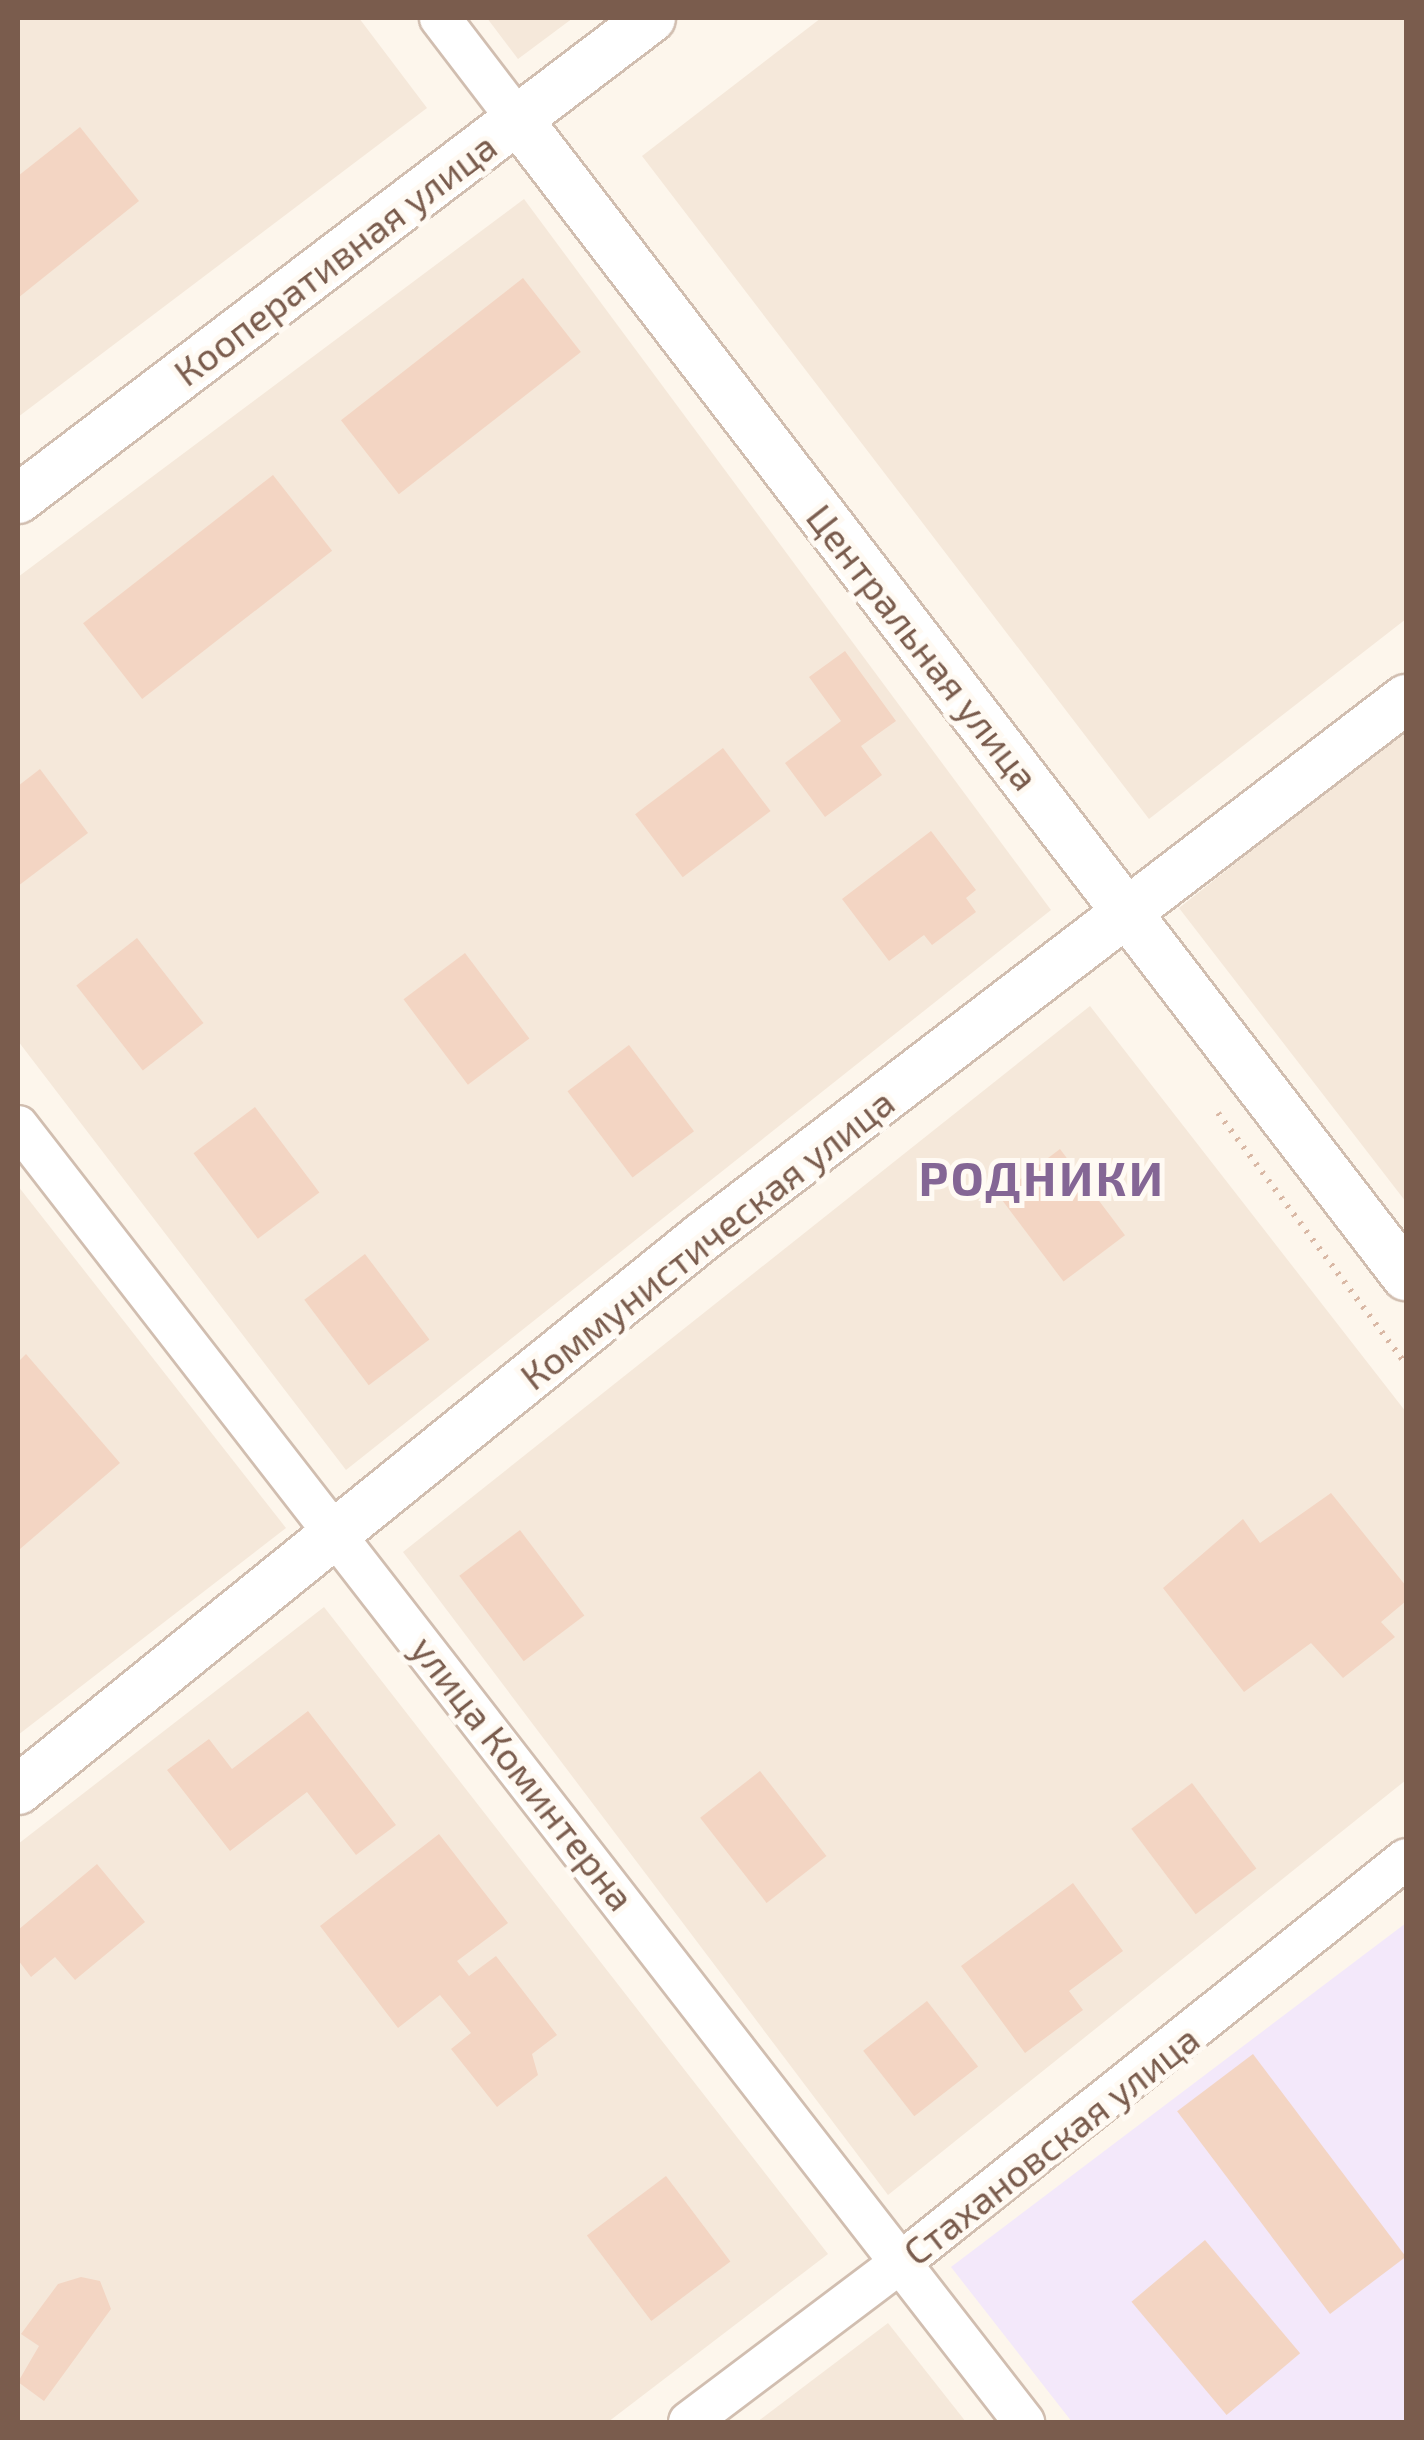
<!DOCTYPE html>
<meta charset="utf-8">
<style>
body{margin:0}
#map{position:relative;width:1424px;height:2440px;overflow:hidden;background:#fdf6ec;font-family:"Exo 2",sans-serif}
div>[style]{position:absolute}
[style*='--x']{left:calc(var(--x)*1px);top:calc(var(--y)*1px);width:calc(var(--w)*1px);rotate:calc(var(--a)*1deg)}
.residential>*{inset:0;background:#f5e8da}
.education>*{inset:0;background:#f3e8fa}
.building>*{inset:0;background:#f3d5c3;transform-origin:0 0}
.path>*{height:6px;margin-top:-3px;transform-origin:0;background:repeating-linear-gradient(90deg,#d9b8a5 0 2.5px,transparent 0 10.5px)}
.roads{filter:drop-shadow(2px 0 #d1beb0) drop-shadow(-2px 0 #d1beb0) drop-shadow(0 2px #d1beb0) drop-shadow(0 -2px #d1beb0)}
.minor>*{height:40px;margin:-20px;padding:0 20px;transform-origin:20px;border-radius:20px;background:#fff}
.tertiary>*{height:48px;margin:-24px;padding:0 24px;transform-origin:24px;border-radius:24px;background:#fff}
span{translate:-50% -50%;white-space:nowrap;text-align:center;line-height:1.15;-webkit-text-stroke:10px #fffaf3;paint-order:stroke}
.street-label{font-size:38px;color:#7a5c4d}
.district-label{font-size:48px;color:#846695;font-weight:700;letter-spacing:2.5px}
.frame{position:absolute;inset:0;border:20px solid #7a5c4d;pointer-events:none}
</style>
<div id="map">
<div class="residential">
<div style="clip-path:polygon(18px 18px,359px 18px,427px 108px,18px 417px)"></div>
<div style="clip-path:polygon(487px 18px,573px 18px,518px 59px)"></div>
<div style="clip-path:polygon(821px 18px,1406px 18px,1406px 619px,1149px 819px,642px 156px)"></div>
<div style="clip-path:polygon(524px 199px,1051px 910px,346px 1470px,18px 1041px,18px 577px)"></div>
<div style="clip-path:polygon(1406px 728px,1406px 1202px,1179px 908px)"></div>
<div style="clip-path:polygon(1090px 1006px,1406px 1412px,1406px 1780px,888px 2195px,403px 1552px)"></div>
<div style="clip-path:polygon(18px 1186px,286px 1528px,18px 1735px)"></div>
<div style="clip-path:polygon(324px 1607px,828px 2254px,608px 2422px,18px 2422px,18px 1844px)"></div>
<div style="clip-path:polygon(888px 2323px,966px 2422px,757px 2422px)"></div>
</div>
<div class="education">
<div style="clip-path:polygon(1406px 1923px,1406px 2422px,1072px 2422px,951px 2267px)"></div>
</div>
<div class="building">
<div style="clip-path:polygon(80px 127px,139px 201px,18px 298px,18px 176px)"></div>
<div style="left:523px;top:278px;width:94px;height:231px;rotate:52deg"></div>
<div style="left:273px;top:475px;width:96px;height:241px;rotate:52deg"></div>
<div style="clip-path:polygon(845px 651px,896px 721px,861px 746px,882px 775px,825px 817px,785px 763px,841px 721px,809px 677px)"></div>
<div style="left:723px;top:748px;width:79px;height:110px;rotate:53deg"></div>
<div style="clip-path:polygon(40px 769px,88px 833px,18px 886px,18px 786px)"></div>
<div style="clip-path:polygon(931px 831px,976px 890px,966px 898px,976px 912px,932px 945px,924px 935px,889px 961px,842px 899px)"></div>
<div style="left:137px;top:938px;width:108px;height:77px;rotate:52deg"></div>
<div style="left:465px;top:953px;width:107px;height:77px;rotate:53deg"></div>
<div style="left:629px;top:1045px;width:108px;height:77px;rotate:53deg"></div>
<div style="left:255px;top:1107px;width:107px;height:77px;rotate:53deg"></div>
<div style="left:1060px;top:1149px;width:108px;height:77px;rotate:53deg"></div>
<div style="left:365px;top:1254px;width:107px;height:76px;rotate:53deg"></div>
<div style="clip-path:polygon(26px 1354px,120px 1463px,20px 1549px,18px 1362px)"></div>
<div style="clip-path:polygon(1331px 1493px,1406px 1586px,1406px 1601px,1381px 1622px,1395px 1637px,1343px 1678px,1311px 1643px,1244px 1692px,1163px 1588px,1243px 1519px,1260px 1543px)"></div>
<div style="left:520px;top:1530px;width:107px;height:76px;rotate:53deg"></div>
<div style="clip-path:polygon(308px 1711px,396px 1825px,356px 1855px,307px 1792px,230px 1851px,167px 1770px,209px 1739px,232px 1769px)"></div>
<div style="left:760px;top:1771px;width:108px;height:76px;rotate:52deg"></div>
<div style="left:1192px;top:1783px;width:107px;height:76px;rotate:53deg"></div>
<div style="clip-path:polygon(439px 1834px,508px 1923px,457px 1961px,469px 1976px,496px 1956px,557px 2035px,532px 2054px,538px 2075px,497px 2107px,451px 2049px,471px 2033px,440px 1995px,398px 2028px,320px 1926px)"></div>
<div style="clip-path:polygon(97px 1864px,145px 1922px,75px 1980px,55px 1957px,31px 1977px,18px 1960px,18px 1930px)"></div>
<div style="clip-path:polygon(1073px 1883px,1123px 1951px,1069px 1991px,1083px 2010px,1025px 2053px,961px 1966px)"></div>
<div style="left:927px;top:2001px;width:83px;height:81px;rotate:52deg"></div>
<div style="left:1253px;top:2054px;width:254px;height:95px;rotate:53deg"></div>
<div style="left:666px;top:2176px;width:107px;height:99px;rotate:53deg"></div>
<div style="left:1205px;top:2240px;width:148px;height:96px;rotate:50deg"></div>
<div style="clip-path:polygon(81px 2277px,100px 2281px,111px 2309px,44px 2401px,18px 2382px,39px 2346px,21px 2334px,58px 2284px)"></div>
</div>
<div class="path">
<div style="--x:1218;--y:1113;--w:314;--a:53.2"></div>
</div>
<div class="roads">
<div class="minor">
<div style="--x:440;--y:18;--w:128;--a:52.6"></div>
<div style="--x:18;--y:1126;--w:1641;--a:52.18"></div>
<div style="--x:689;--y:2422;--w:264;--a:-37"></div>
<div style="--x:900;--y:2263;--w:647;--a:-38.6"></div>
</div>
<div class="tertiary">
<div style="--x:518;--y:120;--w:1458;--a:52.47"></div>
<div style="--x:18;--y:499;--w:795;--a:-37.23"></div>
<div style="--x:18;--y:1790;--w:880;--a:-38.95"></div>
<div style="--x:702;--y:1237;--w:886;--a:-37.39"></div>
</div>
</div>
<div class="street-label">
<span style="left:335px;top:259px;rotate:-37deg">Кооперативная улица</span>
<span style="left:923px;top:647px;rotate:52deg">Центральная улица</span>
<span style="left:707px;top:1239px;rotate:-38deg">Коммунистическая улица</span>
<span style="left:523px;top:1773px;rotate:52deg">улица Коминтерна</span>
<span style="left:1051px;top:2145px;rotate:-38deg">Стахановская улица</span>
</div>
<div class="district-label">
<span style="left:1042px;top:1178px">РОДНИКИ</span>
</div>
<div class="frame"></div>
</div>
